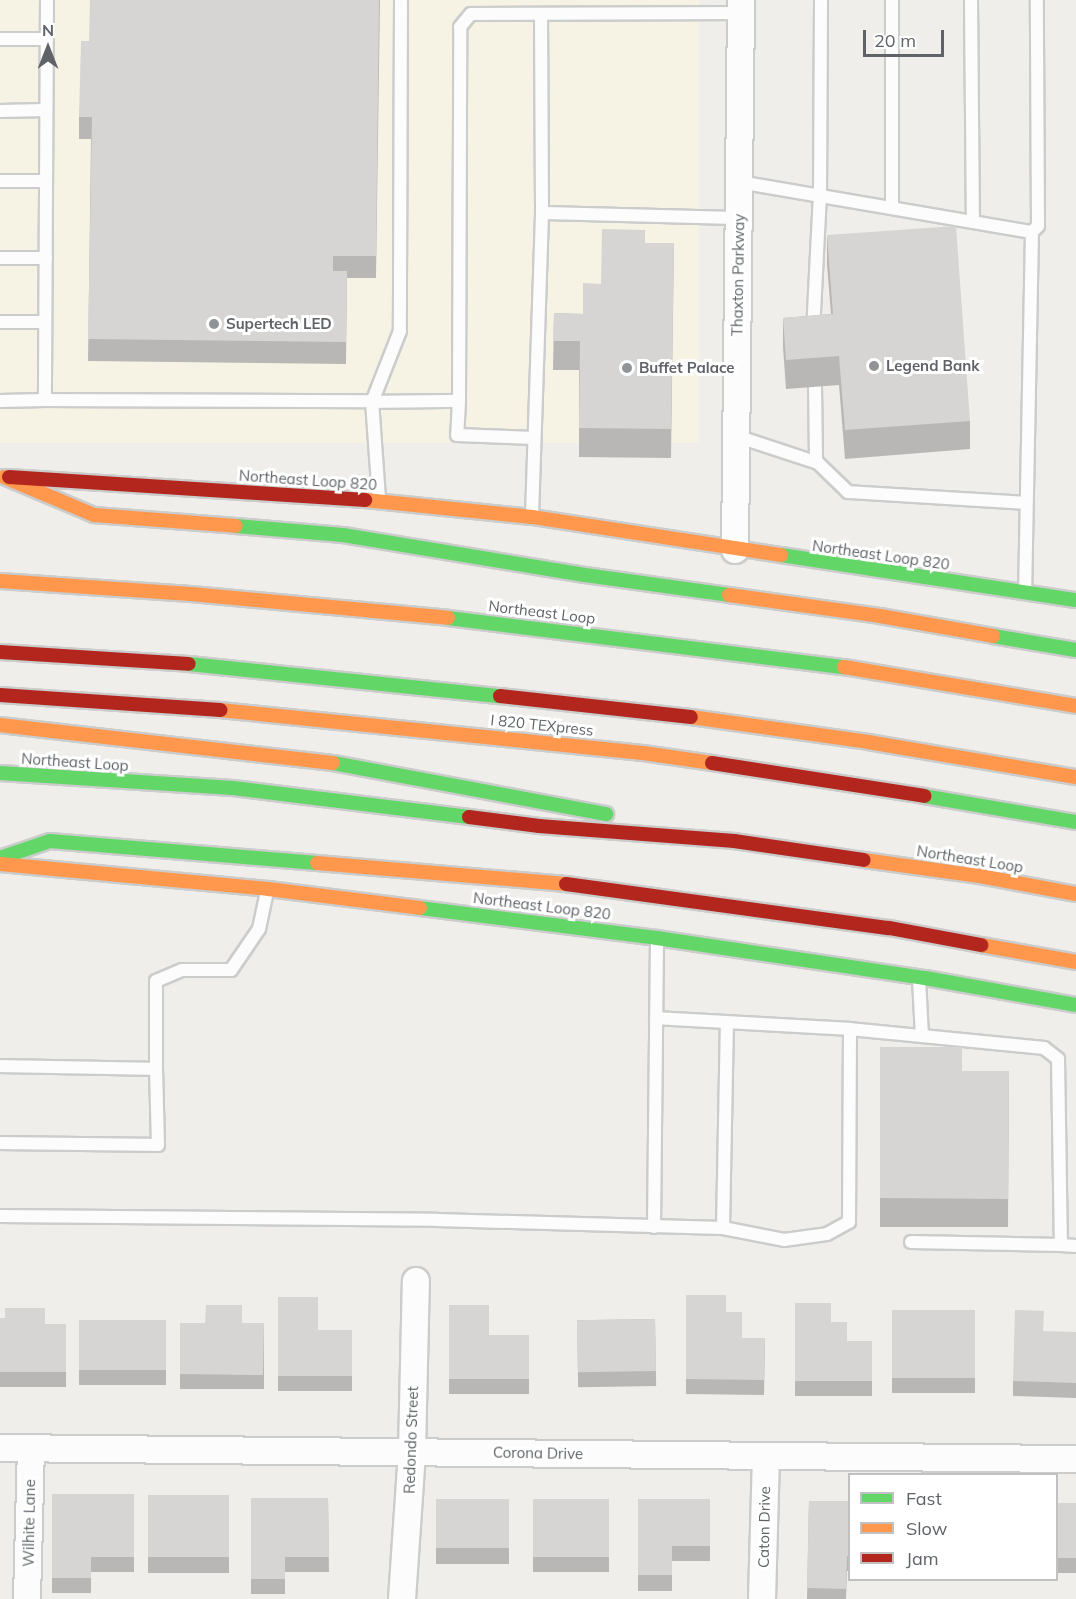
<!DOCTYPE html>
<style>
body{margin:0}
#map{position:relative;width:1076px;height:1599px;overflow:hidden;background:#efeeea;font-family:Mulish,sans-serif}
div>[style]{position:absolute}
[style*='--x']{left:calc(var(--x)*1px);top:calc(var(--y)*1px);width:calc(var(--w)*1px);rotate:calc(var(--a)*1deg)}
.commercial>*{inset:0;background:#f7f3e4;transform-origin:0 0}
.roads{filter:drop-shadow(2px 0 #cbcccc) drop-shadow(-2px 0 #cbcccc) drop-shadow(0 2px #cbcccc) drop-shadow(0 -2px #cbcccc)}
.lane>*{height:12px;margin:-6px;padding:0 6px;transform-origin:6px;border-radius:6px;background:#fdfcfc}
.street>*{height:26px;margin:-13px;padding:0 13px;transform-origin:13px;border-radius:13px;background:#fdfcfc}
.fast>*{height:14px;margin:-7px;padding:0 7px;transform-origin:7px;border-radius:7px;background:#63d668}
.slow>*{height:14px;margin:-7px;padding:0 7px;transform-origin:7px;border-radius:7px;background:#ff974d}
.jam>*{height:14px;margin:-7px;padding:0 7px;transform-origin:7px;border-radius:7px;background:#b3261e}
.wall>*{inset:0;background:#b8b7b5;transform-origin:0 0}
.building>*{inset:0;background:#d6d5d3;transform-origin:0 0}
.dots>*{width:16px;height:16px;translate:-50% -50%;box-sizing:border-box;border:3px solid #fff;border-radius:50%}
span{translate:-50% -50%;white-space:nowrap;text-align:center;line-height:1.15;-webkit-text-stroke:6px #fff;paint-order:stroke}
.street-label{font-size:15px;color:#5f6368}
.poi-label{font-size:15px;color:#5f6368;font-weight:700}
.left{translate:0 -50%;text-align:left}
.legend{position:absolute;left:848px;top:1473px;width:210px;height:108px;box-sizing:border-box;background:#fff;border:2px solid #bfc1c3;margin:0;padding:8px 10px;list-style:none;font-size:18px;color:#5f6368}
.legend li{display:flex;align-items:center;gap:12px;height:30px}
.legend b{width:30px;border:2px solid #bfc1c3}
.north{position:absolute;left:18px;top:18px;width:60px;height:60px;-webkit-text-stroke:4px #fff;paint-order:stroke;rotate:0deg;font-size:16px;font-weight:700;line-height:24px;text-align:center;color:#5f6368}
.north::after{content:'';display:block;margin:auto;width:21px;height:27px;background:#5f6368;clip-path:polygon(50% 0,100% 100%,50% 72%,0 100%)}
.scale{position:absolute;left:863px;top:30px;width:81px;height:27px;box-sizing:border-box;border:3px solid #5f6368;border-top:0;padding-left:8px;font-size:18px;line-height:21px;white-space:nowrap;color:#5f6368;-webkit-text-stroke:4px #fff;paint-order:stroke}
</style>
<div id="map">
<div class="commercial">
<div style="left:0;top:0;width:699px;height:443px"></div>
</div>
<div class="roads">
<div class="lane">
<div style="--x:47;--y:0;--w:400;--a:90.3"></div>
<div style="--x:45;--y:400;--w:327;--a:0.2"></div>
<div style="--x:372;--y:401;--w:98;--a:85.9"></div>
<div style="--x:401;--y:0;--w:331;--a:90.2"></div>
<div style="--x:400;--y:331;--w:76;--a:111.5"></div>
<div style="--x:372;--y:402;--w:87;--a:-0.7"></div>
<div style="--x:459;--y:401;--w:374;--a:-89.8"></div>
<div style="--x:460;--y:27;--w:17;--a:-50"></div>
<div style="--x:471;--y:14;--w:269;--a:-0.2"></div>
<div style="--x:892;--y:0;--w:208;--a:90"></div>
<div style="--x:971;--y:0;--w:222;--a:89.5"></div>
<div style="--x:541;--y:14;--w:199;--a:89.7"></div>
<div style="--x:0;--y:39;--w:47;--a:0"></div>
<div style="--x:0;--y:111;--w:46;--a:-1.2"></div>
<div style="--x:0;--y:181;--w:46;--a:0"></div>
<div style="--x:739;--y:182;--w:297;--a:9.7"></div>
<div style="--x:1032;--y:232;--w:358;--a:91.1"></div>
<div style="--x:1032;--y:232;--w:8;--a:-45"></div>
<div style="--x:1038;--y:226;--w:226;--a:-90.3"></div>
<div style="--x:0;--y:258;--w:46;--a:0"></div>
<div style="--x:0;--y:322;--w:45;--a:0"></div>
<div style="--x:813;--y:332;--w:136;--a:-87.1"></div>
<div style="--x:820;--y:196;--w:196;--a:-89.7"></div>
<div style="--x:815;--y:387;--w:75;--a:89.2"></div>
<div style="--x:0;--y:401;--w:45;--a:-1.3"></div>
<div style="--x:459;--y:401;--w:34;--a:93"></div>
<div style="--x:457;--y:435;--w:77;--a:2.2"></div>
<div style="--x:736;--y:436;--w:86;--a:18.2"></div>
<div style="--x:818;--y:463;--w:42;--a:44"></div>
<div style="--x:848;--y:492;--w:178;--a:3.5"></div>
<div style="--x:532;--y:516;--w:303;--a:-88.1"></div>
<div style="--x:542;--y:213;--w:197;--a:1.5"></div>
<div style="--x:919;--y:979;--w:57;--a:87"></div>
<div style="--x:922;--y:1036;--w:123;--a:5.6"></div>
<div style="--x:1044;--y:1048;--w:18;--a:38"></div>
<div style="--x:1058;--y:1059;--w:186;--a:89.1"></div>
<div style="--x:1061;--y:1245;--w:15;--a:4"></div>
<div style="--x:656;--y:1018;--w:194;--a:3.2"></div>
<div style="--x:0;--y:1066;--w:156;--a:1.1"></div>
<div style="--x:156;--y:1069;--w:88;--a:-90"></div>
<div style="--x:156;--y:981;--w:28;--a:-23"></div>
<div style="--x:182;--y:970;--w:49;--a:0"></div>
<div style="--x:231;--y:970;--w:50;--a:-55.7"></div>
<div style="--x:259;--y:929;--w:39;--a:-78"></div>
<div style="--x:0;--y:1143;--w:158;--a:0.7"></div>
<div style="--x:158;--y:1145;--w:76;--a:-91.5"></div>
<div style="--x:0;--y:1216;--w:437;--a:0.5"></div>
<div style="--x:437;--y:1220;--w:286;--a:1.6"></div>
<div style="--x:723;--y:1228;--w:62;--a:11.1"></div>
<div style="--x:784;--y:1240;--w:43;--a:-7.9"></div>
<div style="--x:827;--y:1234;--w:25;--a:-29"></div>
<div style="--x:849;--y:1222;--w:193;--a:-89.7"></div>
<div style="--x:850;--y:1029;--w:72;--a:5.6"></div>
<div style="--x:654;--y:1227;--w:288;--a:-89.4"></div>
<div style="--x:723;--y:1228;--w:205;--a:-88.9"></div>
<div style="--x:911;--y:1242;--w:150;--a:1.1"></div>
</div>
<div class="street">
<div style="--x:735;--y:550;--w:550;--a:-89.37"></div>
<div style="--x:0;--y:1448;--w:1076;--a:0.59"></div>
<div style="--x:27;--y:1599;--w:151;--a:-88.5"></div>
<div style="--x:402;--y:1599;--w:147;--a:-86.1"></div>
<div style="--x:412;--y:1452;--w:171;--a:-88.7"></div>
<div style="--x:762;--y:1599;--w:143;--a:-88.4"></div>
</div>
<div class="fast">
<div style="--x:236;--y:526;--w:107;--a:4.8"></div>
<div style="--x:343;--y:535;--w:245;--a:9.4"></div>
<div style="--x:585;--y:575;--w:145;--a:7.9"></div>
<div style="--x:781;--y:555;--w:298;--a:8.7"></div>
<div style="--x:448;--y:618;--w:399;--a:7.1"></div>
<div style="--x:993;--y:636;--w:84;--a:9.6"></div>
<div style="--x:189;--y:664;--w:313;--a:5.9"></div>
<div style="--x:333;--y:763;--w:278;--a:10.6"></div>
<div style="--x:0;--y:773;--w:233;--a:3.7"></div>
<div style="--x:233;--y:788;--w:238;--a:7"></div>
<div style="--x:924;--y:796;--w:154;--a:9.7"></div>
<div style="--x:0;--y:858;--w:53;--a:-18.8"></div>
<div style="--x:50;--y:841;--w:268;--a:4.7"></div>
<div style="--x:420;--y:908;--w:239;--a:7.2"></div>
<div style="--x:657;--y:938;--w:271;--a:8.5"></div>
<div style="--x:925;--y:978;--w:153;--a:10.1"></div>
</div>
<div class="slow">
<div style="--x:4;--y:477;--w:98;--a:22.9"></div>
<div style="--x:94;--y:515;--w:142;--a:4.4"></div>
<div style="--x:365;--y:500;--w:168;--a:5.8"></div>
<div style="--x:532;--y:517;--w:252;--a:8.7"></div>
<div style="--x:0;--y:581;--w:191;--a:3.9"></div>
<div style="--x:191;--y:594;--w:258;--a:5.3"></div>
<div style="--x:729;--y:595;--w:152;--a:7.9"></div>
<div style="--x:880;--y:616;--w:115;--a:10"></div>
<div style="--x:844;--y:667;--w:235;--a:9.5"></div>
<div style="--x:220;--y:710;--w:425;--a:5.8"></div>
<div style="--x:643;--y:753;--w:70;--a:8.2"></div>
<div style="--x:691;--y:717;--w:179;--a:8"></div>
<div style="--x:868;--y:742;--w:211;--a:9.6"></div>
<div style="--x:0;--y:725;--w:335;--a:6.5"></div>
<div style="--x:864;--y:860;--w:117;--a:7.9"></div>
<div style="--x:980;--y:876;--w:98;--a:10.6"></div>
<div style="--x:317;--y:863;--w:250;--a:4.8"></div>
<div style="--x:0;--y:864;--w:269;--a:5.3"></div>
<div style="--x:268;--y:889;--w:153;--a:7.1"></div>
<div style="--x:981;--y:945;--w:97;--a:10.1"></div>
</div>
<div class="jam">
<div style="--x:9;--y:477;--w:357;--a:3.7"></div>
<div style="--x:0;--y:652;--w:189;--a:3.6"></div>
<div style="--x:0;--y:695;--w:221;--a:3.9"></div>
<div style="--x:500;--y:696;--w:192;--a:6.3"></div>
<div style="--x:712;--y:763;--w:215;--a:8.8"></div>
<div style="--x:469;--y:817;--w:71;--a:7.3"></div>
<div style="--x:539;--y:826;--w:196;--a:4.4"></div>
<div style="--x:734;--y:841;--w:131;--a:8.3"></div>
<div style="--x:566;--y:884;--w:326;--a:7.8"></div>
<div style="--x:889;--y:928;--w:94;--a:10.5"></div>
</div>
</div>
<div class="wall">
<div style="clip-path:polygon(380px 0,376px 278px,347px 278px,346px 364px,88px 361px,91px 139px,79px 139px,79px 117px,89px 41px)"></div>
<div style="clip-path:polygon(827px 235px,970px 421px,970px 449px,845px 459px,839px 385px,786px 389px,783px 347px,783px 318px,831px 314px,827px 264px)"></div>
<div style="clip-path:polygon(645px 243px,674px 243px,671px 458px,579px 457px,579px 370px,553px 370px,554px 313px,583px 314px,601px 284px)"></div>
<div style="clip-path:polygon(880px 1047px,962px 1071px,1009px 1071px,1008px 1227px,880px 1227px)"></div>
<div style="clip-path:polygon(686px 1295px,726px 1312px,742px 1338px,765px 1338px,764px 1395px,686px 1394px)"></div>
<div style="clip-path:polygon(278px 1297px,318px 1330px,352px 1330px,352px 1391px,278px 1391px)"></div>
<div style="clip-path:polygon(795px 1303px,847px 1341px,872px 1341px,872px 1396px,795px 1396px)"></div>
<div style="clip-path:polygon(449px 1305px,489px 1335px,529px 1335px,529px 1394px,449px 1394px)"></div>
<div style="left:892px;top:1310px;width:83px;height:83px"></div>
<div style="clip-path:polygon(0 1318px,45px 1324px,66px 1324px,66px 1387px,0 1387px)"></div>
<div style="left:655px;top:1319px;width:67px;height:78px;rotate:89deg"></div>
<div style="left:79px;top:1320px;width:87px;height:65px"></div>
<div style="left:180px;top:1323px;width:84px;height:66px"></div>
<div style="clip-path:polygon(1076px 1332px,1076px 1398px,1013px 1396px,1013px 1381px)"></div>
<div style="clip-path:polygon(52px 1494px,134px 1494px,134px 1572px,91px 1572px,91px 1593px,52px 1593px)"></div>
<div style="left:148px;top:1495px;width:81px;height:78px"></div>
<div style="clip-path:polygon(251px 1498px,328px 1498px,329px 1572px,285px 1572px,285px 1594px,251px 1594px)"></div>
<div style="left:436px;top:1499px;width:73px;height:65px"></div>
<div style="left:533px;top:1499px;width:76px;height:73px"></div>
<div style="clip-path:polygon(638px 1499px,710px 1499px,710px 1561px,672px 1561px,672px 1591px,638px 1591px)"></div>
<div style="clip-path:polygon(809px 1501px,849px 1501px,849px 1571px,847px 1571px,846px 1599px,807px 1599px)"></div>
<div style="left:1056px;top:1503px;width:20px;height:70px"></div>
</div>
<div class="building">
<div style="clip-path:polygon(90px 0,379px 0,376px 256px,333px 256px,333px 271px,347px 271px,346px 342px,88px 339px,92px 117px,79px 117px,81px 41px,89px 41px)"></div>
<div style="clip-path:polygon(956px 226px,970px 421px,845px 430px,839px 356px,786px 360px,783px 318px,833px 314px,827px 235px)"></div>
<div style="clip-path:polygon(602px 229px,645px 230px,645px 243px,674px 243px,671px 429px,579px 428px,580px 341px,553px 341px,554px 313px,583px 314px,583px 283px,601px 284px)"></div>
<div style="clip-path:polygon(880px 1047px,962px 1047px,962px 1071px,1009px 1071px,1008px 1199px,880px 1198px)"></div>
<div style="clip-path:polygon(686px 1295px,726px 1295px,726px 1312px,742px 1312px,742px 1338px,765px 1338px,764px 1380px,686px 1379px)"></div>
<div style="clip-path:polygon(278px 1297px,318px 1297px,318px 1330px,352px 1330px,352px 1376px,278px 1376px)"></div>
<div style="clip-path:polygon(795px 1303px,831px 1303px,831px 1322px,847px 1322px,847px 1341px,872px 1341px,872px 1381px,795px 1381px)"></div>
<div style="clip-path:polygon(206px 1305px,242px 1305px,242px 1323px,264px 1323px,263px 1375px,180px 1374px,180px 1323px,205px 1323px)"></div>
<div style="clip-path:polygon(449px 1305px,489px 1305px,489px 1335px,529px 1335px,529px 1379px,449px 1379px)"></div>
<div style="clip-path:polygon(5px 1308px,45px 1308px,45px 1324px,66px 1324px,66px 1372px,0 1372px,0 1318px,5px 1318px)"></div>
<div style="left:892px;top:1310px;width:83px;height:68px"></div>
<div style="clip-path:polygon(1015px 1310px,1044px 1311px,1043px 1331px,1076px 1332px,1076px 1383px,1013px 1381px)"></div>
<div style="left:655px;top:1319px;width:52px;height:78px;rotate:89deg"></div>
<div style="left:79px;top:1320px;width:87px;height:50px"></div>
<div style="clip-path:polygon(52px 1494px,134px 1494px,134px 1557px,91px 1557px,91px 1578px,52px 1578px)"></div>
<div style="left:148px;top:1495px;width:81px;height:62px"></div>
<div style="clip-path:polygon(251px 1498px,328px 1498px,329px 1557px,285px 1557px,285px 1579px,251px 1579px)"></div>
<div style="left:436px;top:1499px;width:73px;height:49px"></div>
<div style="left:533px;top:1499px;width:76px;height:58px"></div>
<div style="clip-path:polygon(638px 1499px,710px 1499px,710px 1546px,672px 1546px,672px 1575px,638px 1575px)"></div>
<div style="clip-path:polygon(809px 1501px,849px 1501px,849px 1556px,847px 1556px,846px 1589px,807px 1588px)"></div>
<div style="left:1056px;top:1503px;width:20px;height:55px"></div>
</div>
<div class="dots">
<div style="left:214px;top:324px;background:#919496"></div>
<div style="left:874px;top:366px;background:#919496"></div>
<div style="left:627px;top:368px;background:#919496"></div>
</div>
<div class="street-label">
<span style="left:738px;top:275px;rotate:-89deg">Thaxton Parkway</span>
<span style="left:308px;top:480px;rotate:4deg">Northeast Loop 820</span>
<span style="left:881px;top:555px;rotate:8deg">Northeast Loop 820</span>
<span style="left:542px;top:612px;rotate:7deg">Northeast Loop</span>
<span style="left:542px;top:725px;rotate:6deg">I 820 TEXpress</span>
<span style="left:75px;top:762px;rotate:4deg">Northeast Loop</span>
<span style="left:970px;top:859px;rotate:9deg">Northeast Loop</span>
<span style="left:542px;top:906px;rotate:7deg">Northeast Loop 820</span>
<span style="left:411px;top:1440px;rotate:-88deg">Redondo Street</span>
<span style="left:538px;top:1453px;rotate:1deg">Corona Drive</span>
<span style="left:29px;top:1523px;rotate:-89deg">Wilhite Lane</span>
<span style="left:764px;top:1527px;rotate:-89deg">Caton Drive</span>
</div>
<div class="poi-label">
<span class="left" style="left:226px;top:324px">Supertech LED</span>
<span class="left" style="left:886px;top:366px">Legend Bank</span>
<span class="left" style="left:639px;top:368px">Buffet Palace</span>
</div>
<ul class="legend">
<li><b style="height:8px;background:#63d668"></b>Fast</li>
<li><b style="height:8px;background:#ff974d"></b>Slow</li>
<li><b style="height:8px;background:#b3261e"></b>Jam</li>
</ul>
<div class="north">N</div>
<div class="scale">20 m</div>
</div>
